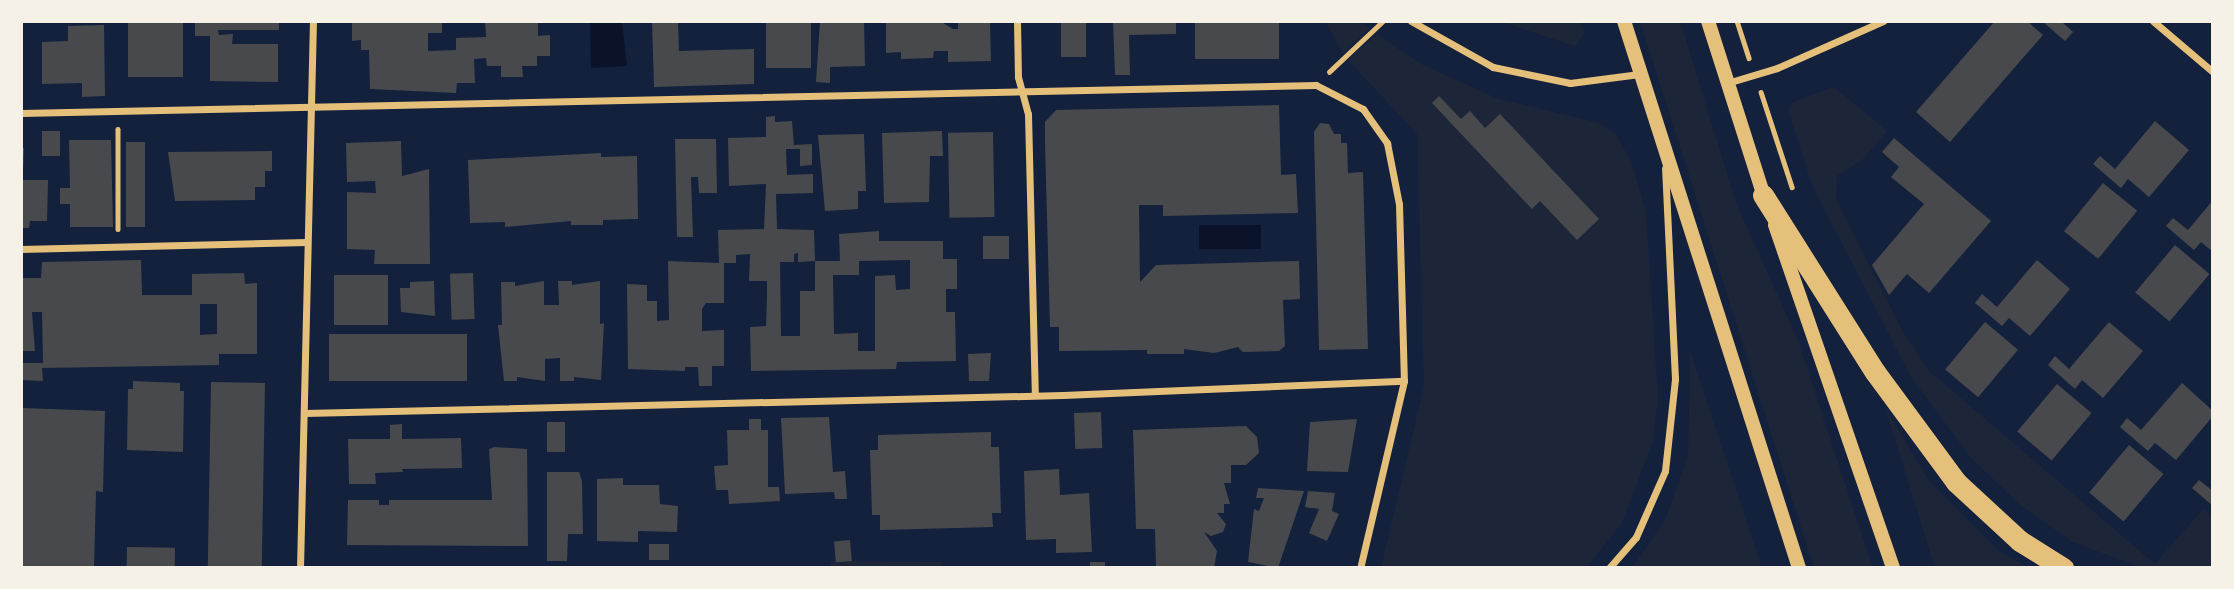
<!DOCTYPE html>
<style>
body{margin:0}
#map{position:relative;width:2234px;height:589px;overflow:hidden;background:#14213d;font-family:Poppins,sans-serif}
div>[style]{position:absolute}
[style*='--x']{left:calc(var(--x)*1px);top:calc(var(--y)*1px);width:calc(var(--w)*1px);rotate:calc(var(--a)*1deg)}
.green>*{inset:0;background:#1d2539}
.water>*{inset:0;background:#0b132b;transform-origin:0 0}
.building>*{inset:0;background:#48494c;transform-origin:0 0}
.path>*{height:4.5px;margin:-2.25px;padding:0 2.25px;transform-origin:2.25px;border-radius:2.25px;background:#e5c07b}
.minor>*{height:7px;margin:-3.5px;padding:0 3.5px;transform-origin:3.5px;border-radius:3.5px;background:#e5c07b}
.secondary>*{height:14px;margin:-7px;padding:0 7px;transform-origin:7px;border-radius:7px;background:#e5c07b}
.motorway>*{height:21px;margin:-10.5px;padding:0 10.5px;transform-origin:10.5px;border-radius:10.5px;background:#e5c07b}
span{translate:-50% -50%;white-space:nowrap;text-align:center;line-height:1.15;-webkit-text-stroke:7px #f6f1e7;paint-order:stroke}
.frame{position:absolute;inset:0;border:23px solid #f6f1e7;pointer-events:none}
</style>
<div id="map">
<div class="green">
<div style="clip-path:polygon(1325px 21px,1359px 21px,1369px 29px,1343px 53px)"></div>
<div style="clip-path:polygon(1499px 21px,1580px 21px,1584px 33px,1575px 46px)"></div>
<div style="clip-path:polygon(1640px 21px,1680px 21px,1736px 203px,1797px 338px,1873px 568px,1814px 568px)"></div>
<div style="clip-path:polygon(1377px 34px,1419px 63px,1496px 98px,1599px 123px,1615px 133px,1631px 161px,1646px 212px,1658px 398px,1653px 441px,1622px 523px,1586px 568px,1381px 568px,1424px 386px,1417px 134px,1348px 60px)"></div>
<div style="clip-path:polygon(1834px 87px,1887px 131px,1863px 159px,1837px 176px,1836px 200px,1902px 330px,1929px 371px,2155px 564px,2203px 509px,2213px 518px,2213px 568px,2141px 568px,2071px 541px,2018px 503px,1971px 458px,1911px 377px,1812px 185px,1788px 110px,1793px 102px)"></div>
<div style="clip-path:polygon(1690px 351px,1762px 568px,1632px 568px,1665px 520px,1688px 456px)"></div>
<div style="clip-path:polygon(1885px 407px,1929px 481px,1999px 551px,2029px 568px,1935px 568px)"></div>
<div style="clip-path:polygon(831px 561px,852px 561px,943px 562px,943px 568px,831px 568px)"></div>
</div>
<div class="water">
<div style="clip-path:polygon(590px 21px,622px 21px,627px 66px,591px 68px)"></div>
<div style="left:1261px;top:225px;width:24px;height:62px;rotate:90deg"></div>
</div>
<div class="building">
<div style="left:128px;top:21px;width:55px;height:56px"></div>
<div style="clip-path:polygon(195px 21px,279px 21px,279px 30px,218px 30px,219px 35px,233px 34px,232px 44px,278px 44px,278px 82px,210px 81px,210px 36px,195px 36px)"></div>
<div style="clip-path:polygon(352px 21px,442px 21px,442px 33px,428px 33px,428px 51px,456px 50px,456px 38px,486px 37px,485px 21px,538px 21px,538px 36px,550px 35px,550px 56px,537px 56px,537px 66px,522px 66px,523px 77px,501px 77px,501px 66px,487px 66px,486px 58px,474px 59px,475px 83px,457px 83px,456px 93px,370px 89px,369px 50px,361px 50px,361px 40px,352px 41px)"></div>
<div style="clip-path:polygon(652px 21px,678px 21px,679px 51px,754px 49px,754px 84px,654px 87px)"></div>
<div style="left:766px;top:21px;width:45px;height:47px"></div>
<div style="clip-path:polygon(820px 21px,864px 21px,865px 66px,830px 67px,830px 83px,816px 82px)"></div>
<div style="clip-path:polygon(886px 21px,940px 21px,953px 29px,958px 29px,958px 21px,990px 21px,991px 61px,948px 62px,948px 51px,934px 51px,933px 58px,901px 59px,901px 52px,886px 53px)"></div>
<div style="left:1061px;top:21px;width:25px;height:36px"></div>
<div style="clip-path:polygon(1113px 21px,1176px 21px,1176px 34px,1129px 35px,1130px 75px,1115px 75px)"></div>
<div style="left:1279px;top:21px;width:38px;height:84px;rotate:90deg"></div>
<div style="clip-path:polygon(1995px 21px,2027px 21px,2043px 35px,1950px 142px,1916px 112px)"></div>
<div style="clip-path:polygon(2042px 21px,2061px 21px,2073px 32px,2065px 41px)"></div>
<div style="clip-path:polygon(104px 25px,105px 96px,82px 97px,82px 83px,42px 84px,42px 42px,68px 41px,68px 26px)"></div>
<div style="clip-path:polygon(1439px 96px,1461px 119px,1470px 111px,1485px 128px,1500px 114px,1599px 219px,1577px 240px,1540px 201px,1532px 209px,1432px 103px)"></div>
<div style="clip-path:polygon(1279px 105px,1281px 175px,1296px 174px,1298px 213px,1163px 216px,1163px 205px,1139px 205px,1140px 282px,1156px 265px,1299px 261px,1300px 299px,1283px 300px,1285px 346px,1279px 351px,1243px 352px,1238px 347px,1214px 353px,1184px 349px,1184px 354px,1147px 354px,1147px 350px,1059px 351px,1059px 327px,1050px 327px,1045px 143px,1045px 122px,1056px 110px)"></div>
<div style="clip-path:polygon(evenodd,775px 116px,775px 122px,792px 121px,794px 145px,812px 144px,812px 165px,800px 166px,800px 149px,786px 149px,787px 175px,813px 174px,813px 193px,776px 194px,777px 229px,814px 230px,815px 261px,840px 261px,839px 234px,879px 231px,879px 241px,943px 241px,943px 259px,957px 259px,957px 289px,946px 289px,946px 312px,955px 312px,956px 361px,897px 362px,896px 369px,751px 371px,750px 327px,766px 326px,767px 298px,767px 281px,749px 281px,750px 254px,736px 255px,736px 263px,724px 263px,724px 303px,706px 303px,702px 309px,702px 331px,724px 330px,724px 366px,712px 366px,712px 386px,699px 386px,698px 367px,685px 367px,685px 371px,628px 369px,627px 284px,647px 285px,647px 301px,657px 301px,657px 321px,669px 320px,668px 261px,719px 263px,718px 230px,764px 229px,766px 184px,729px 186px,728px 138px,766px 137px,766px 117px,775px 116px,798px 253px,798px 262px,815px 261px,815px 291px,800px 291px,800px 336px,781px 336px,780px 262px,794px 262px,794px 254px,798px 253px,775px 116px,910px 260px,910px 289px,896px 290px,895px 275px,875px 276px,875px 351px,858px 351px,858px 333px,834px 334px,833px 275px,859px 275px,859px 261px,910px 260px)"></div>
<div style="clip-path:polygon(2155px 121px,2189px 150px,2149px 197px,2128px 179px,2121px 188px,2093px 164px,2100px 156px,2115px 169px)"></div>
<div style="clip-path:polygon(1320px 123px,1329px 124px,1334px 134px,1341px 134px,1341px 143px,1347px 143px,1348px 173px,1363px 172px,1368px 349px,1319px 350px,1314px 132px)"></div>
<div style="left:42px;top:131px;width:18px;height:25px"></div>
<div style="clip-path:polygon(942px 131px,943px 156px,930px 156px,929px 202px,884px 203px,882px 133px)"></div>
<div style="left:993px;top:132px;width:85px;height:45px;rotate:89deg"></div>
<div style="clip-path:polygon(864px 134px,866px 191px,858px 191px,858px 209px,825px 211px,818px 135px)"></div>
<div style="clip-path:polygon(1894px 138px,1991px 221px,1929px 293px,1907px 274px,1889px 295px,1872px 265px,1924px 204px,1891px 177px,1899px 167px,1882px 152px)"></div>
<div style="clip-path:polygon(675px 139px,716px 139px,717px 193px,699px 193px,698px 177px,691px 177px,693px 237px,677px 237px)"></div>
<div style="clip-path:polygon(69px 140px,111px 140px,113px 227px,70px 227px,70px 204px,60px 204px,60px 188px,70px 188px)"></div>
<div style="clip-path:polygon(401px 141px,402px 176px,429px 169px,430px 264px,374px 264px,375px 250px,347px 249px,347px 192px,376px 193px,375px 181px,347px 182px,346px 143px)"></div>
<div style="left:126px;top:142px;width:19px;height:85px"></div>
<div style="clip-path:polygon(21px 148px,24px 148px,23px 171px,21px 171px)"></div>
<div style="clip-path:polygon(272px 151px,272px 171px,265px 171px,265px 187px,255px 187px,255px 200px,175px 201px,168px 152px)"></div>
<div style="clip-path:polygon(601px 153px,601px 157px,637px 156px,638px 219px,603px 220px,603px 225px,571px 225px,571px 221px,505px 227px,505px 222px,470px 223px,468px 160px)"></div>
<div style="clip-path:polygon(21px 180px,48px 180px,47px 221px,30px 221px,29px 228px,21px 228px)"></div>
<div style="left:2103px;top:183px;width:44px;height:62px;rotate:39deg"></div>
<div style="clip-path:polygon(2213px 200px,2213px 252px,2201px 242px,2194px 250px,2166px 226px,2173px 218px,2188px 230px)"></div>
<div style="left:983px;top:236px;width:26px;height:23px"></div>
<div style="left:2175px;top:245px;width:45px;height:62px;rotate:40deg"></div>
<div style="clip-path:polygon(evenodd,141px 260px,142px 295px,192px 295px,192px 274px,244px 273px,245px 284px,257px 283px,257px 354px,219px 354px,219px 365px,42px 368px,43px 381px,21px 380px,21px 363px,43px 363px,42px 312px,32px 312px,35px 351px,21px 351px,21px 278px,41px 278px,42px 262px,141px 260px,200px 304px,217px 304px,217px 334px,200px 335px,200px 304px)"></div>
<div style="clip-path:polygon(2037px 260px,2070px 289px,2030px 336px,2009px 318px,2002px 326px,1975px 303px,1982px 294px,1997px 307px)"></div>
<div style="left:473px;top:273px;width:46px;height:23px;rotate:88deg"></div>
<div style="left:334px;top:275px;width:54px;height:50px"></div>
<div style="clip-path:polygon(434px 281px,435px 316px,401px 312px,400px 288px,410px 288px,410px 282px)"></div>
<div style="clip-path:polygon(544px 281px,544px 305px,559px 305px,558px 281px,572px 281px,572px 285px,600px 281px,600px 324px,604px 323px,601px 380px,574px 377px,574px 381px,560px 381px,560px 358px,545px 359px,545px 381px,517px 377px,517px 381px,504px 381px,498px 325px,502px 325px,501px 282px,515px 282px,515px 286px)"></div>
<div style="left:1985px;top:322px;width:43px;height:62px;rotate:40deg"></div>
<div style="clip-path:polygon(2109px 322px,2143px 351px,2103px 398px,2082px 380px,2075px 389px,2048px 365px,2055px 356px,2069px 369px)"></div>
<div style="left:467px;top:334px;width:47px;height:138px;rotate:90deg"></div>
<div style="clip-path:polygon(991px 353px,989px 381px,969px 381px,968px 354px)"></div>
<div style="clip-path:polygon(133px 381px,180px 383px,180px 391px,184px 391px,183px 452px,127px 450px,128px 389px,133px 389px)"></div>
<div style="left:211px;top:382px;width:54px;height:186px;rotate:1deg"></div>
<div style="clip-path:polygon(2182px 383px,2213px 411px,2213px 416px,2176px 460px,2155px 443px,2148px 451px,2120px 427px,2127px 418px,2141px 430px)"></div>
<div style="left:2057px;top:384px;width:45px;height:62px;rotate:40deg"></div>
<div style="clip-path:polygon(21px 408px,105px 411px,103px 492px,96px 491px,94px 568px,21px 568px)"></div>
<div style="left:1101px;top:412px;width:36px;height:27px;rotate:88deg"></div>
<div style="clip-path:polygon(829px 417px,833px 472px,845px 471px,847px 499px,835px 499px,834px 492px,785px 494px,781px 418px)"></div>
<div style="clip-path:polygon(749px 419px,761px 419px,761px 430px,768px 430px,768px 487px,779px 487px,780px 501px,729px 504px,728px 490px,716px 490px,714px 466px,728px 465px,727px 430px,749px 430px)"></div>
<div style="clip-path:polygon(1357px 419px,1348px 472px,1307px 471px,1310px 422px)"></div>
<div style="left:547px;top:422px;width:18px;height:30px"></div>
<div style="clip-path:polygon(402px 424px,402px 439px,461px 438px,462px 468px,402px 469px,403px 472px,375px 473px,376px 484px,349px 484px,348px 439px,390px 439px,390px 425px)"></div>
<div style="clip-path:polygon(1246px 426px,1257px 437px,1259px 453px,1246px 465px,1231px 465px,1231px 483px,1224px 483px,1230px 504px,1224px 504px,1224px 513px,1217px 513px,1226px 524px,1223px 532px,1211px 536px,1204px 532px,1217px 551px,1214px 568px,1156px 567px,1155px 529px,1136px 529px,1133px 430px)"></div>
<div style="clip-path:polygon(991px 432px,991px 447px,999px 447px,1001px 513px,992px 513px,993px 527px,880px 530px,880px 515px,872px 515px,870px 450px,878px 450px,878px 435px)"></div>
<div style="left:2129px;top:445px;width:45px;height:62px;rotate:40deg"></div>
<div style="clip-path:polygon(494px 447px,527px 449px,528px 546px,347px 545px,348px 500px,379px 500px,379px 505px,389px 505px,389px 500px,492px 500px,489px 449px)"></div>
<div style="clip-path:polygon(1059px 469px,1060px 495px,1089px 493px,1092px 552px,1056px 553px,1056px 539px,1026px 540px,1024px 471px)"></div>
<div style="clip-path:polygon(547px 472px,579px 472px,582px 481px,583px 534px,568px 534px,567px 561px,547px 561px)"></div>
<div style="clip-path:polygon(623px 478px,623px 485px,659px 485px,660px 504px,678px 506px,677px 532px,638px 531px,638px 542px,597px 541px,597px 479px)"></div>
<div style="clip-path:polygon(2199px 480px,2213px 491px,2213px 506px,2192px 488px)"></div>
<div style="clip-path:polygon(1258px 488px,1304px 491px,1278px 568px,1248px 562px,1254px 509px,1259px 511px,1264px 498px,1256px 498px)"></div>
<div style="clip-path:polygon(1308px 491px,1335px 493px,1332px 511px,1339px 514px,1327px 541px,1309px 533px,1319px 509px,1305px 507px)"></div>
<div style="left:850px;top:540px;width:21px;height:16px;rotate:85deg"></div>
<div style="left:649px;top:544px;width:20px;height:16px"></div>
<div style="left:127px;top:547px;width:48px;height:21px;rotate:1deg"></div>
<div style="left:1090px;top:562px;width:15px;height:6px"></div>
</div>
<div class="path">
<div style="--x:1737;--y:21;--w:39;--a:72"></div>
<div style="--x:1329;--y:72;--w:74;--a:-43.4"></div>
<div style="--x:1761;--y:92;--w:100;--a:71.9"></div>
<div style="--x:118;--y:129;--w:100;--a:90"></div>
</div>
<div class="minor">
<div style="--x:1017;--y:21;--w:56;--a:89"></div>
<div style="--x:1018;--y:77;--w:38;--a:75"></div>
<div style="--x:1028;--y:114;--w:281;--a:88.6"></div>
<div style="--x:1411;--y:21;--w:94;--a:29.3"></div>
<div style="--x:1493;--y:67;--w:79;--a:11.7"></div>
<div style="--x:1570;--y:83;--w:70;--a:-7.4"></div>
<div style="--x:2153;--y:21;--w:79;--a:40.4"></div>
<div style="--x:1727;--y:83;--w:52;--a:-16.7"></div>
<div style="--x:1777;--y:68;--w:116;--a:-23.9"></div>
<div style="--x:21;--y:113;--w:1295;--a:-1.24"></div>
<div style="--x:1316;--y:85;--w:53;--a:27.1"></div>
<div style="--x:1363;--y:109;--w:42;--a:54.8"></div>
<div style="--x:1387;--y:143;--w:62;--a:78.9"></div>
<div style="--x:1399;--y:204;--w:177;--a:88.4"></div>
<div style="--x:1404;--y:381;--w:192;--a:103.2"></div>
<div style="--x:21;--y:249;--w:286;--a:-1.4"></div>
<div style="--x:305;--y:413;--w:758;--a:-1.36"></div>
<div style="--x:1063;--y:395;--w:341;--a:-2.4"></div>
<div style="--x:300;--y:568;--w:547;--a:-88.64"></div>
<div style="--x:1609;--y:568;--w:41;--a:-48.9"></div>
<div style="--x:1636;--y:537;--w:72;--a:-66.3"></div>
<div style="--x:1665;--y:471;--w:93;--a:-83.8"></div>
<div style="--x:1675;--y:379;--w:211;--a:-92.7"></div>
</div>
<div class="secondary">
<div style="--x:1624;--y:21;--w:574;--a:72.26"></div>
<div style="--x:1708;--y:21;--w:191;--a:72.3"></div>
<div style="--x:1775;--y:225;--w:363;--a:71"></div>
</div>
<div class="motorway">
<div style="--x:1763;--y:195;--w:209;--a:57.7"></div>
<div style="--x:1875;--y:372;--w:137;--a:53.6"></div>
<div style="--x:1956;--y:482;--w:87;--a:42.7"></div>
<div style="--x:2020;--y:541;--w:51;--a:32.1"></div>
</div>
<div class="frame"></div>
</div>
